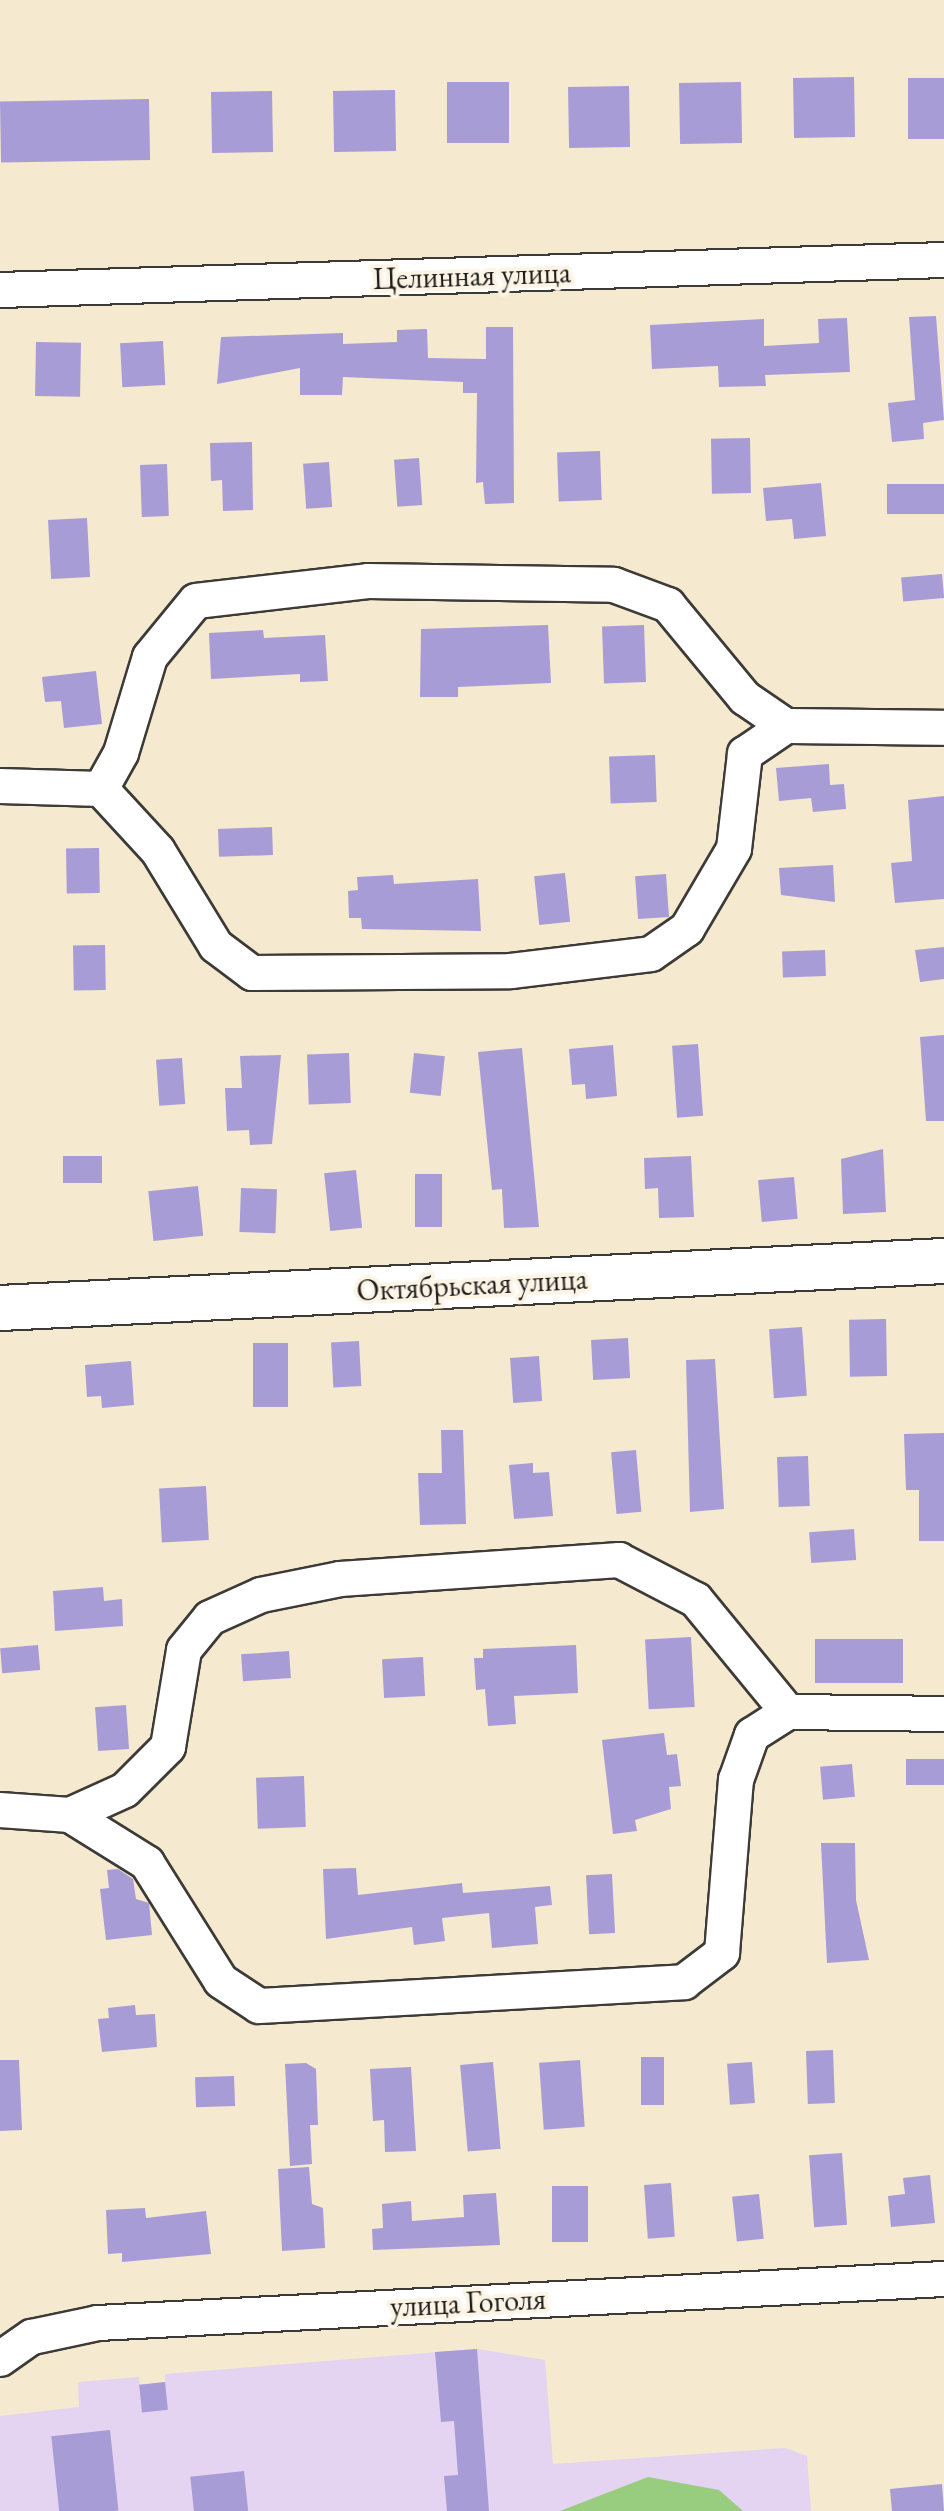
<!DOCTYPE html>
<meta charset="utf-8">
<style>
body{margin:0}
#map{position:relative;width:944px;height:2511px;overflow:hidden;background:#f5e9d0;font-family:"EB Garamond",serif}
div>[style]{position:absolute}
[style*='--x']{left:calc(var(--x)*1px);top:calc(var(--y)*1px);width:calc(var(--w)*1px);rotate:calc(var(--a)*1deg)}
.built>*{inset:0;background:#e4d3f1}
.green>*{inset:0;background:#98cd7f}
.building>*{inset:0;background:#a79cd6;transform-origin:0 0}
.roads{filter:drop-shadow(2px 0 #3d3b37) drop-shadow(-2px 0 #3d3b37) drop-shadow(0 2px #3d3b37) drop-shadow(0 -2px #3d3b37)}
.street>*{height:34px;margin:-17px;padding:0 17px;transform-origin:17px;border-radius:17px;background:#fff}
.secondary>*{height:44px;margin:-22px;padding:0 22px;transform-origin:22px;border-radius:22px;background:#fff}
span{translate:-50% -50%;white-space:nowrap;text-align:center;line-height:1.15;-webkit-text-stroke:8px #fcf5e5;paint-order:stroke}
.street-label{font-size:30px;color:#1c1c1c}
</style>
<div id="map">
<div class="built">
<div style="clip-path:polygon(477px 2349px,545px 2360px,553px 2464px,785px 2448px,807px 2456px,811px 2511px,0 2511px,0 2416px,79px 2407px,78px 2382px,139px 2377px,140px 2385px,165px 2382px,165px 2374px)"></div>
</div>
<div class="green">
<div style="clip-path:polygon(648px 2477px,719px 2490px,743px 2511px,560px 2511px)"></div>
</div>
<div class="building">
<div style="left:854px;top:77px;width:60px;height:61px;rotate:89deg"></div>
<div style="left:908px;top:78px;width:36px;height:61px"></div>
<div style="left:509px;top:82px;width:61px;height:62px;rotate:90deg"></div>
<div style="left:741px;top:82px;width:61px;height:62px;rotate:89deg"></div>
<div style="left:629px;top:86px;width:61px;height:61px;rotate:89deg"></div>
<div style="left:395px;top:90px;width:61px;height:62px;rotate:89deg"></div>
<div style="left:272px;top:91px;width:61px;height:61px;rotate:89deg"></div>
<div style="left:149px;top:99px;width:61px;height:149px;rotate:89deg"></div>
<div style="clip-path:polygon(936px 316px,944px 420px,923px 423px,924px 439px,892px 442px,888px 403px,915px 400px,909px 317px)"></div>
<div style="clip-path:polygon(847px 318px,850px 372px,765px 375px,766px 386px,719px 387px,718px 366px,652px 369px,650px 325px,764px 319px,764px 346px,819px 343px,818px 319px)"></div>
<div style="clip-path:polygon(486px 327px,513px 327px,514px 503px,485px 504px,483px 482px,476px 483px,477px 393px,463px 393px,463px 382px,343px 377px,342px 395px,300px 395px,300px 368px,217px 384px,221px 337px,343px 333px,343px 344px,397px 342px,397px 330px,427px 329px,428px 358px,486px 359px)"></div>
<div style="left:163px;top:341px;width:44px;height:43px;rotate:87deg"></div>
<div style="left:36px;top:342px;width:45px;height:54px;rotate:1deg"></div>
<div style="left:750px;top:438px;width:55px;height:39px;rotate:89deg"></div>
<div style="clip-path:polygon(252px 442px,253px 510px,223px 511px,222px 480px,211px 481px,210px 443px)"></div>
<div style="left:600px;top:451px;width:49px;height:43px;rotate:88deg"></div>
<div style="left:419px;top:458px;width:47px;height:25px;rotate:86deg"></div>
<div style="left:329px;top:462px;width:45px;height:26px;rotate:86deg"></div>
<div style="left:167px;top:464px;width:52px;height:27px;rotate:88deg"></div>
<div style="clip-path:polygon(821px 483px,826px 536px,794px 539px,792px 519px,766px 521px,763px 488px)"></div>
<div style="left:944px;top:484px;width:30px;height:57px;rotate:90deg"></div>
<div style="left:87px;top:518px;width:59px;height:39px;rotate:87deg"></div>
<div style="left:942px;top:574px;width:24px;height:41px;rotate:85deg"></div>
<div style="clip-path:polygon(548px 625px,551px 683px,458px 687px,458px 697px,420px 697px,421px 629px)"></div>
<div style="left:644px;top:625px;width:57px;height:42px;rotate:88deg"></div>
<div style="clip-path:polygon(263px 630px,264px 638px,325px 635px,328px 681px,300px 682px,300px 674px,211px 679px,209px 633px)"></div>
<div style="clip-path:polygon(96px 671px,102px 724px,64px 728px,61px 701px,45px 702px,42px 677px)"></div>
<div style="left:655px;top:755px;width:47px;height:46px;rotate:88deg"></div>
<div style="clip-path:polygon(829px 764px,830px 785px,844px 784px,846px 809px,813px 812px,811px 798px,779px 801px,776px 768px)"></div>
<div style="clip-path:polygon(944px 796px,944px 899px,895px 903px,891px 863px,912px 861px,908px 800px)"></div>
<div style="left:272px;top:827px;width:28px;height:54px;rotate:88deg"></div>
<div style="left:99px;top:848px;width:45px;height:33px;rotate:89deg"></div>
<div style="clip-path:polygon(833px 865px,835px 902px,781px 895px,779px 868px)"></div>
<div style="left:565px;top:873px;width:49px;height:31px;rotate:84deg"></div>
<div style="left:666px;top:874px;width:43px;height:31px;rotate:86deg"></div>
<div style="clip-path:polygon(393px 875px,394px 884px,478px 879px,481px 931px,362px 929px,361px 918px,349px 918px,348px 891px,358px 890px,357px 877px)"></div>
<div style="left:105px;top:945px;width:45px;height:32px;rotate:89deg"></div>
<div style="clip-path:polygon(944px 947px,944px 979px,920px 982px,915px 950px)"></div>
<div style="left:825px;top:950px;width:26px;height:43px;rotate:88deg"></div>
<div style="clip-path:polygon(944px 1035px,944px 1121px,926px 1121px,920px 1037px)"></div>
<div style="left:698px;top:1044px;width:72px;height:26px;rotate:86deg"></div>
<div style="clip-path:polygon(613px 1045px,617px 1096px,586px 1099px,585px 1084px,572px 1085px,569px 1049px)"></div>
<div style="clip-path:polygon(522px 1048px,539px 1227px,504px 1228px,502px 1189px,492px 1190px,478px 1052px)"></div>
<div style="left:349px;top:1053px;width:50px;height:42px;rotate:88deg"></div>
<div style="left:414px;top:1053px;width:31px;height:40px;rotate:6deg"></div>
<div style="clip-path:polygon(281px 1055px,272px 1144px,250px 1145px,249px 1130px,227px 1131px,225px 1088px,242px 1088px,240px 1056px)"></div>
<div style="left:182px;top:1058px;width:46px;height:26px;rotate:86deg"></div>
<div style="clip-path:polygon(883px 1149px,886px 1212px,843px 1214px,841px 1159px)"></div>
<div style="left:63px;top:1156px;width:39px;height:27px"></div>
<div style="clip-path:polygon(691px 1156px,694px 1217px,659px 1218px,658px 1188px,645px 1189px,644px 1158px)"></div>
<div style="left:356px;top:1170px;width:58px;height:32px;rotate:84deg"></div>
<div style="left:415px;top:1174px;width:27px;height:53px"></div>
<div style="left:794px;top:1177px;width:42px;height:36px;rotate:85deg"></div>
<div style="left:198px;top:1186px;width:50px;height:50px;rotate:84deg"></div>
<div style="left:241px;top:1188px;width:36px;height:44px;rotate:2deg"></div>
<div style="left:886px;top:1319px;width:57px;height:37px;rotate:89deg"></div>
<div style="left:802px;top:1327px;width:69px;height:33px;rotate:86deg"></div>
<div style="left:628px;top:1338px;width:40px;height:37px;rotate:87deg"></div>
<div style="left:359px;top:1341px;width:45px;height:28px;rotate:87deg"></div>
<div style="left:253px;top:1343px;width:35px;height:64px"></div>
<div style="left:539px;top:1356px;width:45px;height:29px;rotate:86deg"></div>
<div style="clip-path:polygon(715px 1359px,724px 1509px,690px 1512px,686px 1360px)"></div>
<div style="clip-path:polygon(131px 1361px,134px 1405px,102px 1408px,101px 1396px,87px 1397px,85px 1365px)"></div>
<div style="clip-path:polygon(441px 1430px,463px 1430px,466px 1524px,420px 1525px,418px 1473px,442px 1473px)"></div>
<div style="clip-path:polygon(944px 1433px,944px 1541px,919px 1541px,919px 1490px,906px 1490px,904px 1434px)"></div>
<div style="left:636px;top:1450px;width:62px;height:25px;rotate:85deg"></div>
<div style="left:808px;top:1456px;width:50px;height:31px;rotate:88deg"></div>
<div style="clip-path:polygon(533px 1463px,533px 1473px,549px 1472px,553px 1516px,514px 1519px,509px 1465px)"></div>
<div style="left:206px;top:1486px;width:54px;height:47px;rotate:87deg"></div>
<div style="left:854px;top:1529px;width:31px;height:45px;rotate:86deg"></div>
<div style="clip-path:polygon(103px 1587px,104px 1601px,122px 1599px,123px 1626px,55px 1631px,53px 1591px)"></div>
<div style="left:691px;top:1637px;width:70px;height:46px;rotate:87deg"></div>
<div style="left:903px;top:1639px;width:44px;height:88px;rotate:90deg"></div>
<div style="left:38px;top:1645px;width:25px;height:38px;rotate:85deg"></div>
<div style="clip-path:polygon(576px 1645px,578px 1693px,514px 1696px,516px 1724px,488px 1726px,485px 1689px,476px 1690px,474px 1658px,483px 1658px,483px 1649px)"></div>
<div style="left:289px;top:1651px;width:27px;height:48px;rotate:86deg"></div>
<div style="left:423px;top:1657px;width:39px;height:41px;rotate:87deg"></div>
<div style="left:126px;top:1705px;width:44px;height:31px;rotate:86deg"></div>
<div style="clip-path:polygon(664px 1733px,667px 1755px,677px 1754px,681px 1786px,669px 1787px,671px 1809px,635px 1820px,637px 1831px,613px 1834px,602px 1740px)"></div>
<div style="left:944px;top:1759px;width:26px;height:38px;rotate:90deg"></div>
<div style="left:852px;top:1764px;width:33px;height:32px;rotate:85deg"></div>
<div style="left:304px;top:1776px;width:51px;height:48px;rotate:88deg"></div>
<div style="clip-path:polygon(821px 1843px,855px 1843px,856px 1900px,869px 1960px,827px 1963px)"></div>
<div style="clip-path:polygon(356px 1868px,358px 1895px,462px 1883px,463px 1893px,550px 1886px,552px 1905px,535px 1907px,538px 1944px,492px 1948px,489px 1913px,442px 1918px,445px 1941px,414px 1945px,412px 1927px,326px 1939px,323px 1869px)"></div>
<div style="clip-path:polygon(118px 1869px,133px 1879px,136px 1899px,149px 1903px,152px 1935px,106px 1940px,100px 1889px,109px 1888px,107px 1870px)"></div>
<div style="left:612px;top:1874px;width:59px;height:26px;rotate:87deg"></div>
<div style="clip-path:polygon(135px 2005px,136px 2015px,155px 2014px,157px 2047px,102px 2052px,98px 2019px,109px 2018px,108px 2008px)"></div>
<div style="left:833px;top:2050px;width:53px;height:27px;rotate:88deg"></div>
<div style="left:641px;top:2057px;width:23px;height:48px"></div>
<div style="clip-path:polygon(0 2060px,19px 2060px,22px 2130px,0 2131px)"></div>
<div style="left:580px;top:2060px;width:67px;height:41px;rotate:86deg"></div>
<div style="left:493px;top:2062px;width:87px;height:33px;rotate:85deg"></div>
<div style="left:752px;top:2062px;width:41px;height:25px;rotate:86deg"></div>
<div style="clip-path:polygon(306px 2063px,316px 2069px,318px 2125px,310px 2125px,312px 2164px,290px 2166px,285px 2064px)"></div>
<div style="clip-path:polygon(411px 2067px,416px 2151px,385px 2152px,384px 2120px,373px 2121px,370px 2069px)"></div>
<div style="left:234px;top:2076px;width:30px;height:39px;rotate:88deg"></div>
<div style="left:842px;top:2153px;width:72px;height:33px;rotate:86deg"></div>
<div style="clip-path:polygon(309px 2167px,312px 2204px,323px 2208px,325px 2248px,282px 2251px,278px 2169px)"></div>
<div style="clip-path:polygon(930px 2175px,935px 2223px,891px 2227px,888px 2196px,905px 2194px,903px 2178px)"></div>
<div style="left:671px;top:2183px;width:54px;height:27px;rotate:86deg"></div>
<div style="left:552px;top:2186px;width:36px;height:56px"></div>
<div style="clip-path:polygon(496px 2193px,500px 2245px,373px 2250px,372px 2229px,383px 2228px,382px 2204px,411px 2201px,412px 2221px,464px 2217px,463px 2195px)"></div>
<div style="left:759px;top:2194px;width:45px;height:27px;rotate:84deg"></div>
<div style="clip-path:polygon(145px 2208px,146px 2218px,206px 2211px,211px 2254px,122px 2262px,122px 2253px,108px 2254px,106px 2210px)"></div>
<div style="clip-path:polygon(477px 2349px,489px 2511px,447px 2511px,444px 2476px,458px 2475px,454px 2421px,441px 2422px,435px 2352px)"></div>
<div style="left:165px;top:2382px;width:28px;height:26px;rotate:84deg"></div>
<div style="left:110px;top:2430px;width:81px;height:59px;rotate:84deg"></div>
<div style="left:244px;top:2471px;width:40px;height:54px;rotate:84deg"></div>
<div style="clip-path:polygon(942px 2484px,944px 2511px,892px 2511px,890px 2489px)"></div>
</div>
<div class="roads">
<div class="street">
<div style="--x:0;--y:290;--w:944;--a:-1.82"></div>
<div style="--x:0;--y:786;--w:101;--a:1.7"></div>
<div style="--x:101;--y:789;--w:84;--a:47.4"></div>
<div style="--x:158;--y:851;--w:111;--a:58.6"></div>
<div style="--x:216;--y:946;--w:45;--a:36.9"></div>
<div style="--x:252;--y:973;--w:259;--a:-0.4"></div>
<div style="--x:511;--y:971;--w:141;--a:-6.9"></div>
<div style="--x:651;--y:954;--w:44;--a:-34.8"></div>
<div style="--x:687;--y:929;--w:93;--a:-59.6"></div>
<div style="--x:734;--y:849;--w:96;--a:-83.4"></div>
<div style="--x:745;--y:754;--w:50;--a:-34.3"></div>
<div style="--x:101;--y:789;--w:41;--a:-60.9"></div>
<div style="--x:121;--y:753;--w:100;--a:-73.2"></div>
<div style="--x:150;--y:657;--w:72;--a:-50.6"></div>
<div style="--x:196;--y:601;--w:173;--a:-6.6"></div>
<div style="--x:368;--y:581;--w:246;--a:0.9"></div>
<div style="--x:614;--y:585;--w:58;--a:20.3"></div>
<div style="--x:668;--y:605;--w:121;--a:50.4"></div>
<div style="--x:745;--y:698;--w:50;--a:34.3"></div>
<div style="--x:786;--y:726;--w:158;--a:0.7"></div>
<div style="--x:0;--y:1810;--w:70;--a:4.1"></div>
<div style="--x:70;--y:1815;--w:60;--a:-24.4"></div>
<div style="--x:125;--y:1790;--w:61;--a:-45"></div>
<div style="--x:168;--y:1747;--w:98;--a:-80.6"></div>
<div style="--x:184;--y:1650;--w:41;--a:-50.9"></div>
<div style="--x:210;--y:1618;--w:56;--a:-24.3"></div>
<div style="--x:261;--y:1595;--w:81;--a:-11.4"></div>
<div style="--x:340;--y:1579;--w:280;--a:-3.9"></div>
<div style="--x:619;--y:1560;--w:87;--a:27.5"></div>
<div style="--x:696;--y:1600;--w:145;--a:50.6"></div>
<div style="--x:70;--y:1815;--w:91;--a:31.9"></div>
<div style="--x:147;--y:1863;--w:139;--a:57.9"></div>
<div style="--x:221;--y:1981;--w:45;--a:33.3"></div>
<div style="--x:259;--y:2006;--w:426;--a:-3.2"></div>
<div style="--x:684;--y:1982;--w:48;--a:-37.3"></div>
<div style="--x:722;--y:1953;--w:174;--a:-85.4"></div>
<div style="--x:736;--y:1780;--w:48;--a:-70.4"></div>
<div style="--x:752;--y:1735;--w:43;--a:-32.6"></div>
<div style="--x:788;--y:1712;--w:156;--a:0.7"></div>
<div style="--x:0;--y:2359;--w:39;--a:-35"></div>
<div style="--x:32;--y:2337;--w:67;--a:-12"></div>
<div style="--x:98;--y:2323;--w:847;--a:-2.98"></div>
</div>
<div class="secondary">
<div style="--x:0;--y:1308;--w:945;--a:-2.85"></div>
</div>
</div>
<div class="street-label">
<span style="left:472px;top:276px;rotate:-2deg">Целинная улица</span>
<span style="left:472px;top:1285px;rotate:-3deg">Октябрьская улица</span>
<span style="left:468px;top:2303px;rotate:-3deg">улица Гоголя</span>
</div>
</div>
